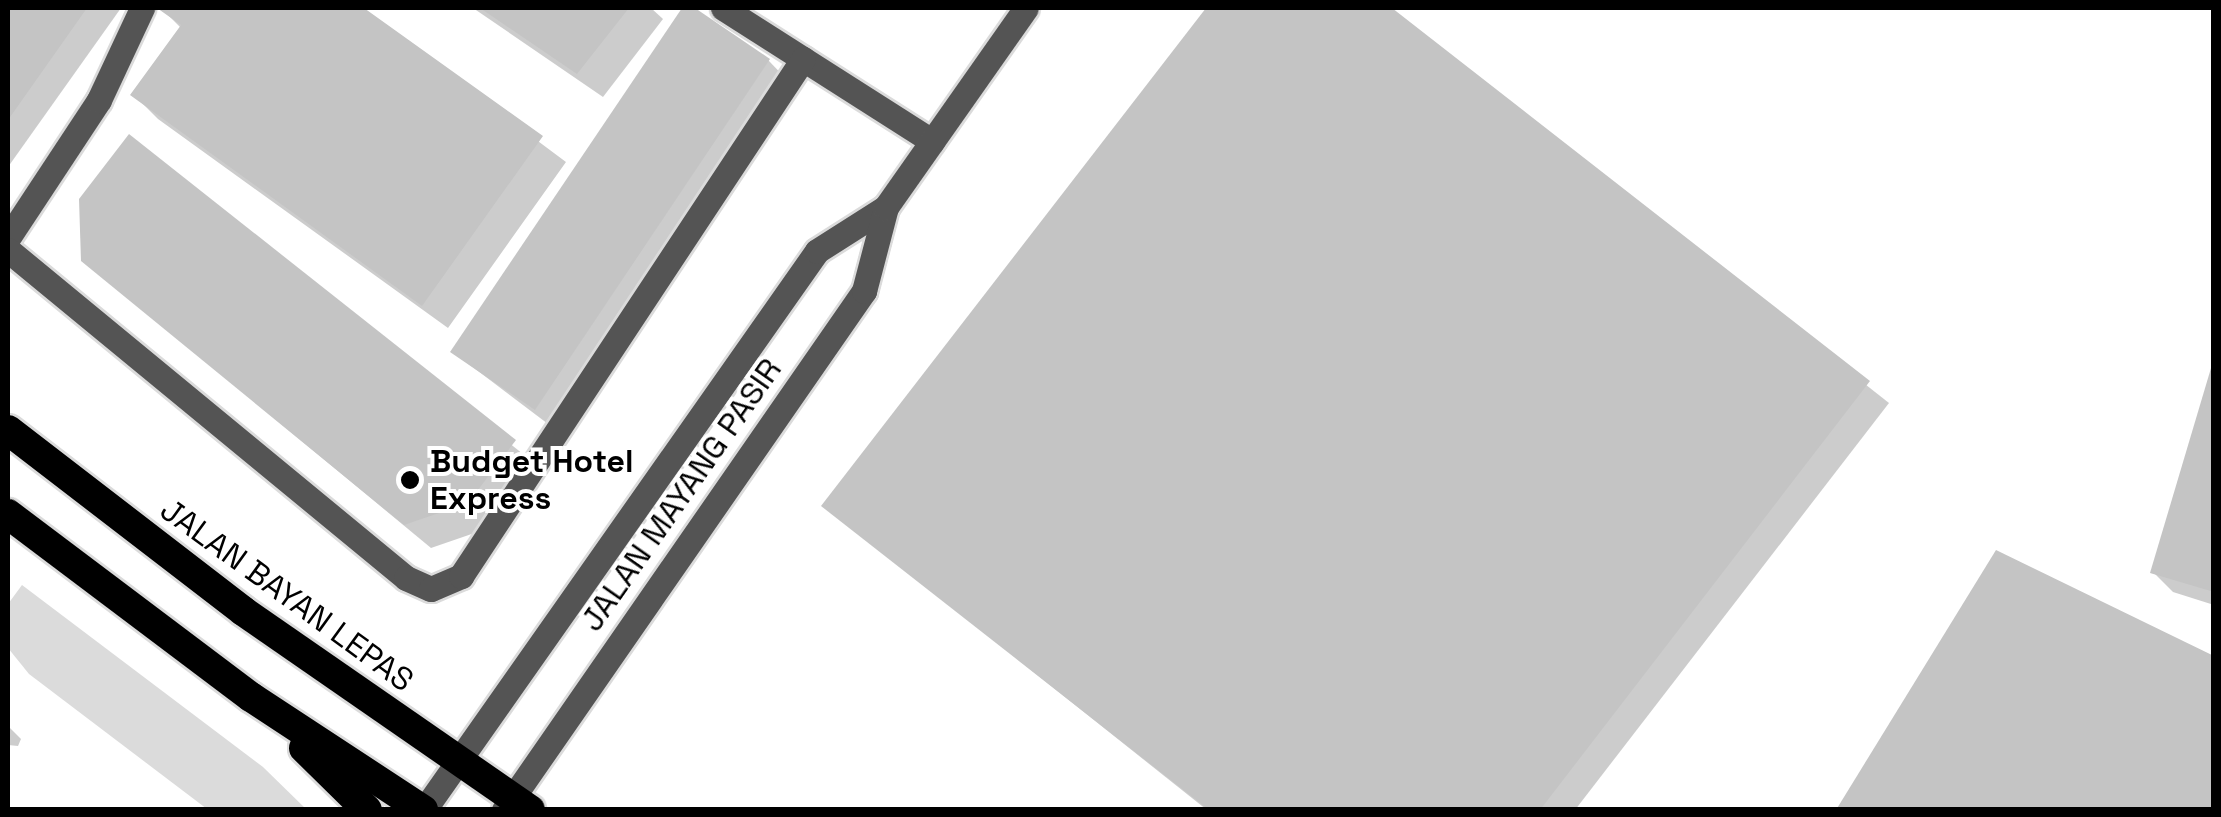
<!DOCTYPE html>
<style>
body{margin:0}
#map{position:relative;width:2221px;height:817px;overflow:hidden;background:#fff;font-family:"Space Grotesk",sans-serif}
div>[style]{position:absolute}
[style*='--x']{left:calc(var(--x)*1px);top:calc(var(--y)*1px);width:calc(var(--w)*1px);rotate:calc(var(--a)*1deg)}
.green>*{inset:0;background:#dbdbdb}
.shadow>*{inset:0;background:#0003}
.building>*{inset:0;background:#c4c4c4}
.roads{filter:drop-shadow(2px 0 #dbdbdb) drop-shadow(-2px 0 #dbdbdb) drop-shadow(0 2px #dbdbdb) drop-shadow(0 -2px #dbdbdb)}
.minor>*{height:25px;margin:-12.5px;padding:0 12.5px;transform-origin:12.5px;border-radius:12.5px;background:#545454}
.highway>*{height:30px;margin:-15px;padding:0 15px;transform-origin:15px;border-radius:15px;background:#000}
.dots>*{width:28px;height:28px;translate:-50% -50%;box-sizing:border-box;border:5px solid #fff;border-radius:50%}
span{translate:-50% -50%;white-space:nowrap;text-align:center;line-height:1.15;-webkit-text-stroke:8px #fff;paint-order:stroke}
.poi-label{font-size:32px;color:#000;font-weight:700}
.left{translate:0 -50%;text-align:left}
.street-label{font-size:32px;color:#000}
.frame{position:absolute;inset:0;border:10px solid #000;pointer-events:none}
</style>
<div id="map">
<div class="green">
<div style="clip-path:polygon(22px 585px,263px 767px,306px 809px,207px 809px,29px 674px,8px 648px,8px 604px)"></div>
</div>
<div class="shadow">
<div style="clip-path:polygon(8px 8px,121px 8px,8px 167px)"></div>
<div style="clip-path:polygon(161px 8px,360px 8px,566px 162px,448px 328px,158px 119px,134px 95px,181px 28px)"></div>
<div style="clip-path:polygon(473px 8px,651px 8px,663px 19px,603px 97px)"></div>
<div style="clip-path:polygon(685px 8px,769px 61px,793px 86px,560px 433px,453px 352px)"></div>
<div style="clip-path:polygon(1209px 8px,1388px 8px,1889px 403px,1575px 810px,1207px 810px,825px 506px)"></div>
<div style="clip-path:polygon(130px 138px,539px 467px,492px 527px,431px 548px,83px 260px)"></div>
<div style="clip-path:polygon(2214px 363px,2214px 605px,2173px 592px,2153px 572px)"></div>
<div style="clip-path:polygon(8px 726px,21px 739px,18px 746px,8px 745px)"></div>
</div>
<div class="building">
<div style="clip-path:polygon(8px 8px,87px 8px,8px 120px)"></div>
<div style="clip-path:polygon(157px 8px,364px 8px,543px 136px,422px 306px,130px 95px,181px 25px)"></div>
<div style="clip-path:polygon(480px 8px,629px 8px,577px 74px)"></div>
<div style="clip-path:polygon(682px 8px,695px 8px,770px 59px,535px 410px,450px 352px)"></div>
<div style="clip-path:polygon(1206px 8px,1392px 8px,1870px 381px,1540px 810px,1209px 810px,821px 506px)"></div>
<div style="clip-path:polygon(129px 134px,516px 440px,468px 503px,404px 525px,81px 261px,79px 199px)"></div>
<div style="clip-path:polygon(2214px 358px,2214px 592px,2150px 573px)"></div>
<div style="clip-path:polygon(1996px 550px,2214px 656px,2214px 810px,1836px 810px)"></div>
</div>
<div class="roads">
<div class="minor">
<div style="--x:723;--y:8;--w:248;--a:32.5"></div>
<div style="--x:8;--y:238;--w:165;--a:-56.6"></div>
<div style="--x:99;--y:100;--w:102;--a:-64.9"></div>
<div style="--x:8;--y:250;--w:516;--a:39.49"></div>
<div style="--x:406;--y:578;--w:27;--a:24"></div>
<div style="--x:431;--y:589;--w:33;--a:-23"></div>
<div style="--x:461;--y:576;--w:620;--a:-56.52"></div>
<div style="--x:424;--y:810;--w:683;--a:-54.89"></div>
<div style="--x:817;--y:251;--w:82;--a:-32.5"></div>
<div style="--x:504;--y:810;--w:632;--a:-55.25"></div>
<div style="--x:864;--y:291;--w:87;--a:-75.3"></div>
<div style="--x:886;--y:207;--w:243;--a:-54.9"></div>
</div>
<div class="highway">
<div style="--x:8;--y:430;--w:297;--a:37.6"></div>
<div style="--x:243;--y:611;--w:349;--a:34.7"></div>
<div style="--x:8;--y:514;--w:304;--a:37"></div>
<div style="--x:251;--y:697;--w:206;--a:33.3"></div>
<div style="--x:304;--y:748;--w:88;--a:44.5"></div>
</div>
</div>
<div class="dots">
<div style="left:410px;top:480px;background:#000"></div>
</div>
<div class="poi-label">
<span class="left" style="left:430px;top:480px">Budget Hotel<br>Express</span>
</div>
<div class="street-label">
<span style="left:681px;top:495px;rotate:-55deg">JALAN MAYANG PASIR</span>
<span style="left:287px;top:595px;rotate:36deg">JALAN BAYAN LEPAS</span>
</div>
<div class="frame"></div>
</div>
